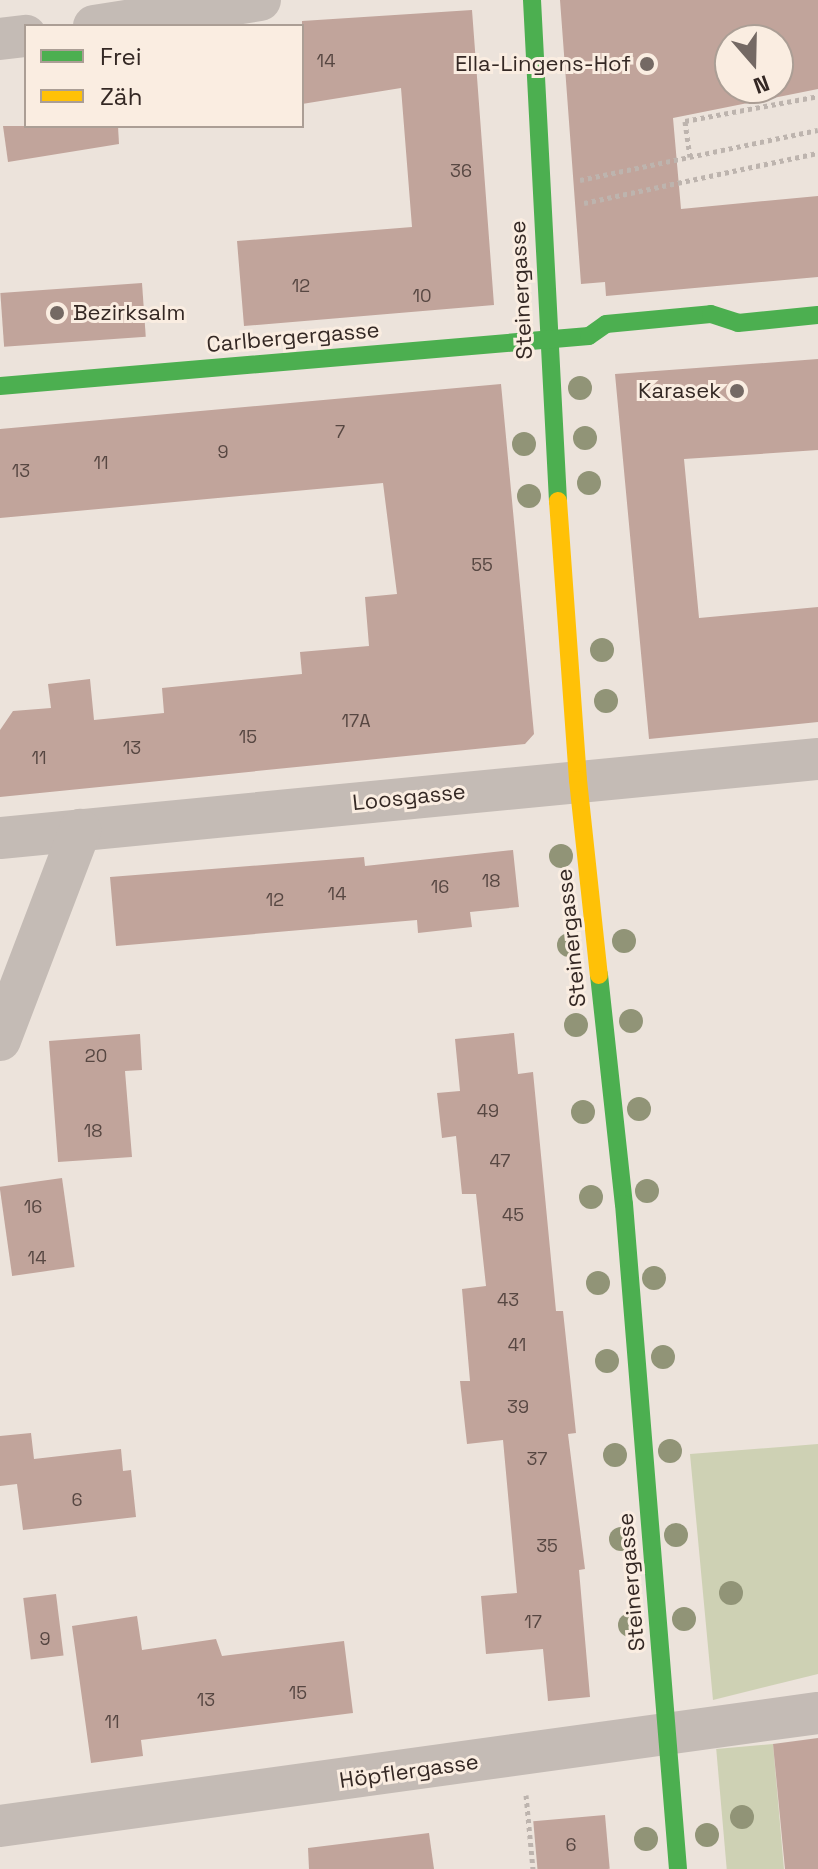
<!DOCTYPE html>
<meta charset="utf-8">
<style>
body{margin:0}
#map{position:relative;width:818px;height:1869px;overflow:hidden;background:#ece3db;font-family:"Space Grotesk",sans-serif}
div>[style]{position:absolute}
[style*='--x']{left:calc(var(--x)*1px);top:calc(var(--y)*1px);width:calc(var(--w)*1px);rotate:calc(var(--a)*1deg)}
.green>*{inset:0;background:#ced1b4;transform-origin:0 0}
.building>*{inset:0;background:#c1a49b;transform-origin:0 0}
.path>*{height:5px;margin-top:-2.5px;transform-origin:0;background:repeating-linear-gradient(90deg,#bdb4ae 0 4px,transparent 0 8px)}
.street>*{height:42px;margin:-21px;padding:0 21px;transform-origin:21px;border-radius:21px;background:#c4bbb5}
.fast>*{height:18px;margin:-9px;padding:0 9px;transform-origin:9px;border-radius:9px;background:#4caf50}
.slow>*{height:18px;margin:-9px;padding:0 9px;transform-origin:9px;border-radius:9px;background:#ffc107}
.trees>*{width:24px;height:24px;margin:-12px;border-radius:50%;background:#919477}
.dots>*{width:22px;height:22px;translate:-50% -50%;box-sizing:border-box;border:4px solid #faede1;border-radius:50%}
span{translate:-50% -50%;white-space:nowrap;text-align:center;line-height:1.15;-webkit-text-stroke:6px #faede1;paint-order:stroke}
.number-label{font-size:18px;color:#574742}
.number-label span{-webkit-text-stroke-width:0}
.poi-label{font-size:22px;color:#342824}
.right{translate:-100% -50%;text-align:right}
.left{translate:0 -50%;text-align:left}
.street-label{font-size:22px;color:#342824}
.legend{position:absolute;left:24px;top:24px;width:280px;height:104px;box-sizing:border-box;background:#faede1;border:2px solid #ab9e95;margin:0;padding:10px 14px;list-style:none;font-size:24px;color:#342824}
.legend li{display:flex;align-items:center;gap:16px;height:40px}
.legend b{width:40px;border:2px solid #ab9e95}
.north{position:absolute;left:714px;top:24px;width:80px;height:80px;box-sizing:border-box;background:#faede1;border:2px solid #ab9e95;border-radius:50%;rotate:160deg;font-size:22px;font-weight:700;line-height:32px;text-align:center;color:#342824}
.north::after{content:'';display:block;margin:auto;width:28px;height:36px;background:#746964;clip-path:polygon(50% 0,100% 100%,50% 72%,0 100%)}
</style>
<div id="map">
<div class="green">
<div style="clip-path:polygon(818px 1444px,818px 1674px,713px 1700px,690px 1454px)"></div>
<div style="left:773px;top:1744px;width:126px;height:57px;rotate:85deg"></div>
</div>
<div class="building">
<div style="clip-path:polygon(evenodd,560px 0,818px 0,818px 89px,673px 118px,681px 209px,818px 196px,818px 277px,606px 296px,605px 282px,581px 284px,560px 0,730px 40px,778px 40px,778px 88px,730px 88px,730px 40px)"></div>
<div style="clip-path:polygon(472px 10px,494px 305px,244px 326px,237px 241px,412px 227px,401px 88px,302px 104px,302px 21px)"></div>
<div style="clip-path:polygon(3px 126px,118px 126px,119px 144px,8px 162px)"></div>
<div style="left:142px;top:283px;width:54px;height:142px;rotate:86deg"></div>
<div style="clip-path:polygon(818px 359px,818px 450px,684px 459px,699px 618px,818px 607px,818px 722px,649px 739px,615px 374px)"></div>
<div style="clip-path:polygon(501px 384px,534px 734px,525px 744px,0 797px,0 730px,13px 711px,51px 708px,48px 684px,90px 679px,94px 720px,164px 713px,162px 688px,302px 674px,300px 652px,369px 646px,365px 597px,397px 594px,383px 483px,0 518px,0 429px)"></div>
<div style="clip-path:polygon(513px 850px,519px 907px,470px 912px,472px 927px,418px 933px,417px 920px,116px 946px,110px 877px,364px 857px,365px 866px)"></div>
<div style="clip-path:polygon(514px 1033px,518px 1074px,533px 1072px,556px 1311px,563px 1311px,576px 1433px,568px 1434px,585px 1569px,579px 1570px,590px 1697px,548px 1701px,543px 1649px,486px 1654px,481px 1596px,517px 1593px,503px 1440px,467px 1444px,460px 1381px,470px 1381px,462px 1289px,486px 1286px,476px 1194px,462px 1194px,456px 1136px,442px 1138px,437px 1093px,460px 1091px,455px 1039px)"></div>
<div style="clip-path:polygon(140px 1034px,142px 1070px,125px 1071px,132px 1157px,58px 1162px,49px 1041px)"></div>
<div style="left:62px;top:1178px;width:90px;height:63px;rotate:82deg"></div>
<div style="clip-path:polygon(31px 1433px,34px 1459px,121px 1449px,123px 1471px,131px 1470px,136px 1517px,23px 1530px,17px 1484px,0 1486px,0 1436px)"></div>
<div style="left:56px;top:1594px;width:62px;height:33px;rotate:83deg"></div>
<div style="clip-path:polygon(137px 1616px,142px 1650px,216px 1639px,222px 1656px,344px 1641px,353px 1713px,141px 1740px,143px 1756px,91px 1763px,72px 1626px)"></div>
<div style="clip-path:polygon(818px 1738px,818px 1869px,785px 1869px,773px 1744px)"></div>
<div style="left:605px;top:1815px;width:54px;height:72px;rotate:85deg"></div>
<div style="clip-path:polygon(429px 1833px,434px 1869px,309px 1869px,308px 1848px)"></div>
</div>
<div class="path">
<div style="--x:690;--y:157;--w:36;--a:-98"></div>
<div style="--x:685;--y:121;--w:135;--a:-10.6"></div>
<div style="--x:580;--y:180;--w:243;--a:-11.9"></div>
<div style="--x:584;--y:203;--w:239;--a:-12.1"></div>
<div style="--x:526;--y:1795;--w:74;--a:84.6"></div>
</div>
<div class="street">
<div style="--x:94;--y:26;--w:168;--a:-8.9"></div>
<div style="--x:0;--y:39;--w:26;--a:-7"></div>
<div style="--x:0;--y:838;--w:822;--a:-5.52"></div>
<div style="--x:0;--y:1040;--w:225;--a:-69.1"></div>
<div style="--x:0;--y:1826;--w:826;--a:-7.87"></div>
</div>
<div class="fast">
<div style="--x:532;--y:0;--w:502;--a:87.03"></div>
<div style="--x:0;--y:386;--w:591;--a:-4.85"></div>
<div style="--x:589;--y:336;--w:21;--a:-35"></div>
<div style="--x:606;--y:324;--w:105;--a:-5.4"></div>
<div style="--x:711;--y:314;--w:28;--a:18"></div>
<div style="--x:738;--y:323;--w:80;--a:-5.7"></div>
<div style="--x:599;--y:975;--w:230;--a:83.8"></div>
<div style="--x:624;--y:1204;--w:667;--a:85.36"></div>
</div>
<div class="slow">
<div style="--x:558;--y:501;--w:280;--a:85.9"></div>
<div style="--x:578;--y:780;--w:196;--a:83.9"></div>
</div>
<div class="trees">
<div style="left:580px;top:388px"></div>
<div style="left:585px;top:438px"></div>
<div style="left:524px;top:444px"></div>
<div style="left:589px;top:483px"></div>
<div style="left:529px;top:496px"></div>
<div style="left:602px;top:650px"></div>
<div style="left:606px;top:701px"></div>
<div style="left:561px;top:856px"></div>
<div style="left:624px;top:941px"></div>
<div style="left:569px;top:945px"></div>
<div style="left:631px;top:1021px"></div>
<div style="left:576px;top:1025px"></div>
<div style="left:639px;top:1109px"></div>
<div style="left:583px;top:1112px"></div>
<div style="left:647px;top:1191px"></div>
<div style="left:591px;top:1197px"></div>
<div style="left:654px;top:1278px"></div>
<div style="left:598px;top:1283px"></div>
<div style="left:663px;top:1357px"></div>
<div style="left:607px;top:1361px"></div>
<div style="left:670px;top:1451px"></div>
<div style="left:615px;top:1455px"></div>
<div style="left:676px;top:1535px"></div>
<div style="left:621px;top:1539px"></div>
<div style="left:731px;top:1593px"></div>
<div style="left:684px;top:1619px"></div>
<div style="left:630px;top:1625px"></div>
<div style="left:742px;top:1817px"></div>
<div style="left:707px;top:1835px"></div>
<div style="left:646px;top:1839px"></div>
</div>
<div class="dots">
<div style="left:647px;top:64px;background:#746964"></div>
<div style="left:57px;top:313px;background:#746964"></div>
<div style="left:737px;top:391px;background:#746964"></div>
</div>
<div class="number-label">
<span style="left:326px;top:61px">14</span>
<span style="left:461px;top:171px">36</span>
<span style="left:301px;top:286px">12</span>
<span style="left:422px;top:296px">10</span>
<span style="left:340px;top:432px">7</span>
<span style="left:223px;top:452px">9</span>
<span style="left:101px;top:463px">11</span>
<span style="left:21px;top:471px">13</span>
<span style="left:482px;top:565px">55</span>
<span style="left:356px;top:721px">17A</span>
<span style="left:248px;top:737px">15</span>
<span style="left:132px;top:748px">13</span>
<span style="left:39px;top:758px">11</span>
<span style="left:491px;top:881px">18</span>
<span style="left:440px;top:887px">16</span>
<span style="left:337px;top:894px">14</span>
<span style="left:275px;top:900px">12</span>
<span style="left:96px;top:1056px">20</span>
<span style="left:488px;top:1111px">49</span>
<span style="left:93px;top:1131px">18</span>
<span style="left:500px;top:1161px">47</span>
<span style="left:33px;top:1207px">16</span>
<span style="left:513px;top:1215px">45</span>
<span style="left:37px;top:1258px">14</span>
<span style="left:508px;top:1300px">43</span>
<span style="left:517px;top:1345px">41</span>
<span style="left:518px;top:1407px">39</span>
<span style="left:537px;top:1459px">37</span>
<span style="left:77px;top:1500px">6</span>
<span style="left:547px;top:1546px">35</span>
<span style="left:533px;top:1622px">17</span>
<span style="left:45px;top:1639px">9</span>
<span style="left:298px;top:1693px">15</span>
<span style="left:206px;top:1700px">13</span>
<span style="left:112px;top:1722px">11</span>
<span style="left:571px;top:1845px">6</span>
</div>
<div class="poi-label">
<span class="right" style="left:631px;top:64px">Ella-Lingens-Hof</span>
<span class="left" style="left:73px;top:313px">Bezirksalm</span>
<span class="right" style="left:721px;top:391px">Karasek</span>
</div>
<div class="street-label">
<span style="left:521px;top:290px;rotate:-93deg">Steinergasse</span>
<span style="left:293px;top:337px;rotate:-5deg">Carlbergergasse</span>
<span style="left:409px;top:797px;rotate:-6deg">Loosgasse</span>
<span style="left:571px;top:938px;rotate:-96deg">Steinergasse</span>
<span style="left:631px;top:1582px;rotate:-95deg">Steinergasse</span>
<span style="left:409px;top:1771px;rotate:-8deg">Höpflergasse</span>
</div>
<ul class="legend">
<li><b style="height:10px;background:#4caf50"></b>Frei</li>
<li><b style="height:10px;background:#ffc107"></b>Zäh</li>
</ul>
<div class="north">N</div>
</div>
